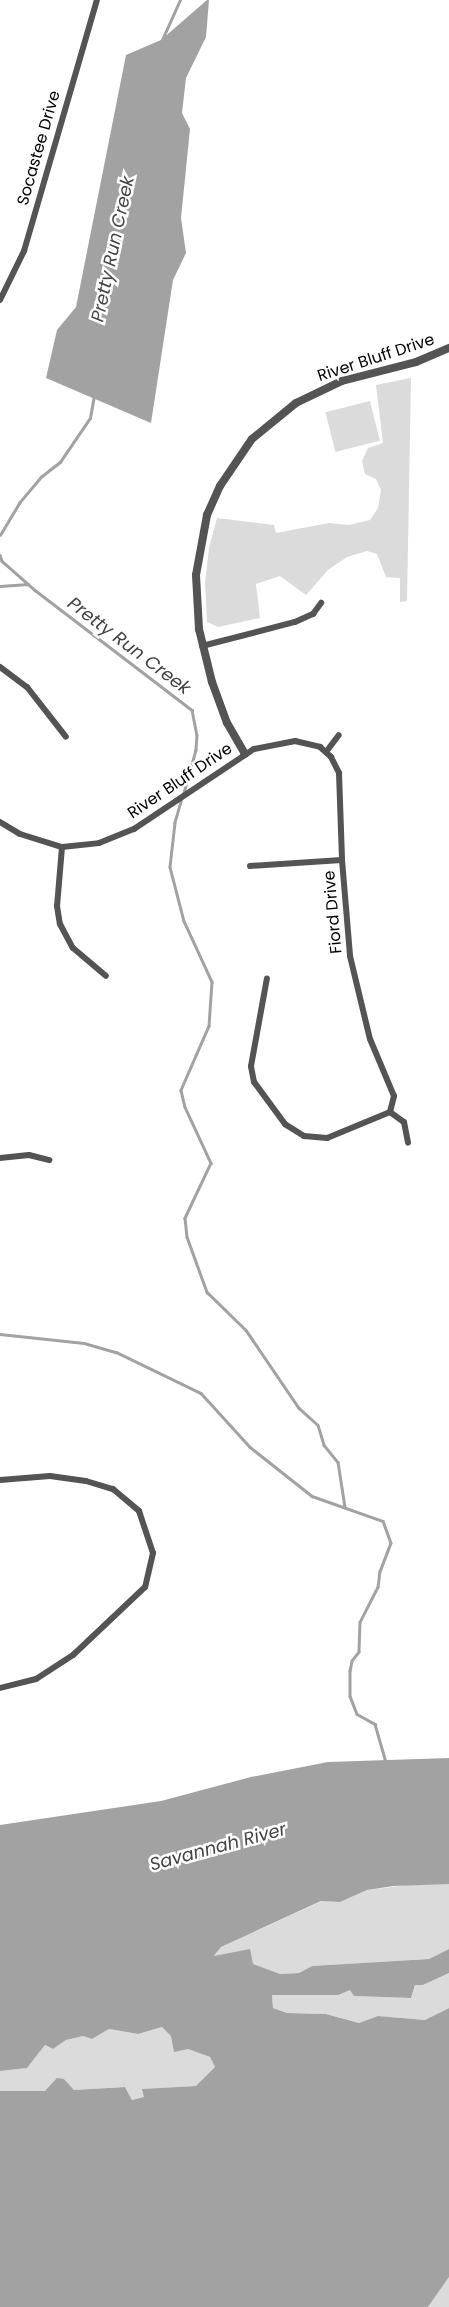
<!DOCTYPE html>
<style>
body{margin:0}
#map{position:relative;width:449px;height:2307px;overflow:hidden;background:#fff;font-family:Poppins,sans-serif}
div>[style]{position:absolute}
[style*='--x']{left:calc(var(--x)*1px);top:calc(var(--y)*1px);width:calc(var(--w)*1px);rotate:calc(var(--a)*1deg)}
.green>*{inset:0;background:#dbdbdb;transform-origin:0 0}
.water>*{inset:0;background:#a2a2a2}
.stream>*{height:2.5px;margin:-1.25px;padding:0 1.25px;transform-origin:1.25px;border-radius:1.25px;background:#a2a2a2}
.minor>*{height:6px;margin:-3px;padding:0 3px;transform-origin:3px;border-radius:3px;background:#545454}
.tertiary>*{height:8px;margin:-4px;padding:0 4px;transform-origin:4px;border-radius:4px;background:#545454}
span{translate:-50% -50%;white-space:nowrap;text-align:center;line-height:1.15;-webkit-text-stroke:5px #fff;paint-order:stroke}
.street-label{font-size:16px;color:#000}
.water-label{font-size:18px;color:#434343;font-style:italic}
</style>
<div id="map">
<div class="green">
<div style="clip-path:polygon(411px 378px,407px 601px,400px 602px,400px 578px,386px 577px,377px 554px,367px 551px,347px 557px,328px 570px,306px 595px,280px 576px,256px 584px,260px 618px,218px 627px,207px 622px,205px 583px,209px 548px,217px 518px,274px 525px,276px 533px,329px 523px,349px 525px,370px 520px,378px 508px,381px 490px,376px 479px,365px 474px,362px 461px,368px 448px,383px 443px,376px 385px)"></div>
<div style="left:370px;top:401px;width:41px;height:46px;rotate:76deg"></div>
<div style="clip-path:polygon(425px 1883px,449px 1884px,449px 1949px,429px 1959px,312px 1966px,299px 1973px,280px 1974px,253px 1964px,214px 1957px,221px 1947px,322px 1901px,340px 1902px,367px 1890px)"></div>
<div style="clip-path:polygon(449px 1973px,449px 2008px,425px 2020px,378px 2016px,359px 2023px,326px 2014px,287px 2013px,273px 2008px,272px 1995px,284px 1993px,351px 1990px,354px 1996px,411px 1998px,415px 1985px,423px 1985px)"></div>
<div style="clip-path:polygon(162px 2027px,188px 2049px,210px 2057px,215px 2067px,197px 2086px,143px 2089px,145px 2097px,132px 2100px,125px 2087px,74px 2090px,64px 2079px,46px 2091px,0 2091px,0 2071px,27px 2068px,45px 2045px,53px 2049px,66px 2040px,83px 2036px,92px 2039px,109px 2029px,138px 2034px)"></div>
<div style="clip-path:polygon(449px 2277px,449px 2307px,428px 2307px)"></div>
</div>
<div class="water">
<div style="clip-path:polygon(207px 0,209px 0,206px 37px,186px 78px,182px 113px,190px 129px,181px 218px,186px 253px,173px 280px,151px 423px,46px 378px,57px 330px,76px 307px,126px 55px,161px 40px)"></div>
<div style="clip-path:polygon(449px 1758px,449px 1884px,394px 1886px,367px 1890px,340px 1902px,321px 1901px,221px 1947px,214px 1956px,250px 1949px,253px 1964px,280px 1974px,299px 1973px,312px 1966px,429px 1959px,449px 1949px,449px 1973px,423px 1985px,415px 1985px,411px 1998px,354px 1996px,350px 1990px,338px 1995px,272px 1995px,273px 2008px,287px 2013px,326px 2014px,359px 2023px,378px 2016px,425px 2020px,449px 2008px,449px 2277px,428px 2307px,0 2307px,0 2091px,45px 2091px,57px 2078px,64px 2079px,74px 2090px,125px 2087px,132px 2100px,144px 2097px,142px 2089px,196px 2086px,215px 2067px,210px 2057px,188px 2049px,174px 2052px,171px 2036px,162px 2027px,138px 2034px,109px 2029px,92px 2039px,83px 2036px,66px 2040px,53px 2049px,45px 2045px,27px 2068px,0 2071px,0 1825px,161px 1801px,251px 1777px,328px 1762px)"></div>
</div>
<div class="stream">
<div style="--x:161;--y:42;--w:46;--a:-65.7"></div>
<div style="--x:0;--y:535;--w:37;--a:-59"></div>
<div style="--x:19;--y:503;--w:35;--a:-50"></div>
<div style="--x:42;--y:476;--w:23;--a:-38"></div>
<div style="--x:60;--y:462;--w:53;--a:-55.7"></div>
<div style="--x:90;--y:418;--w:22;--a:-80"></div>
<div style="--x:0;--y:555;--w:6;--a:72"></div>
<div style="--x:2;--y:561;--w:44;--a:41.3"></div>
<div style="--x:35;--y:590;--w:198;--a:37.4"></div>
<div style="--x:192;--y:710;--w:25;--a:79"></div>
<div style="--x:197;--y:735;--w:15;--a:94"></div>
<div style="--x:196;--y:750;--w:45;--a:105.6"></div>
<div style="--x:0;--y:586;--w:28;--a:-4"></div>
<div style="--x:182;--y:798;--w:26;--a:106"></div>
<div style="--x:175;--y:823;--w:44;--a:96.5"></div>
<div style="--x:170;--y:867;--w:56;--a:75.5"></div>
<div style="--x:184;--y:921;--w:67;--a:65.3"></div>
<div style="--x:212;--y:982;--w:44;--a:93.9"></div>
<div style="--x:209;--y:1026;--w:70;--a:113.6"></div>
<div style="--x:181;--y:1090;--w:17;--a:77"></div>
<div style="--x:185;--y:1107;--w:62;--a:65.1"></div>
<div style="--x:211;--y:1163;--w:61;--a:115.3"></div>
<div style="--x:185;--y:1218;--w:19;--a:84"></div>
<div style="--x:187;--y:1237;--w:59;--a:70"></div>
<div style="--x:207;--y:1292;--w:54;--a:44.3"></div>
<div style="--x:246;--y:1330;--w:94;--a:55.8"></div>
<div style="--x:299;--y:1408;--w:25;--a:42"></div>
<div style="--x:318;--y:1425;--w:21;--a:73"></div>
<div style="--x:324;--y:1445;--w:22;--a:51"></div>
<div style="--x:338;--y:1462;--w:46;--a:81.2"></div>
<div style="--x:0;--y:1334;--w:84;--a:6.1"></div>
<div style="--x:84;--y:1343;--w:33;--a:16"></div>
<div style="--x:116;--y:1352;--w:94;--a:25.8"></div>
<div style="--x:201;--y:1393;--w:73;--a:47.8"></div>
<div style="--x:250;--y:1447;--w:79;--a:38.3"></div>
<div style="--x:312;--y:1496;--w:75;--a:19.4"></div>
<div style="--x:383;--y:1521;--w:23;--a:70"></div>
<div style="--x:391;--y:1543;--w:30;--a:111"></div>
<div style="--x:380;--y:1571;--w:16;--a:97"></div>
<div style="--x:378;--y:1587;--w:39;--a:117"></div>
<div style="--x:360;--y:1622;--w:30;--a:92"></div>
<div style="--x:359;--y:1652;--w:11;--a:128"></div>
<div style="--x:352;--y:1661;--w:10;--a:101"></div>
<div style="--x:350;--y:1671;--w:25;--a:90"></div>
<div style="--x:350;--y:1696;--w:19;--a:69"></div>
<div style="--x:357;--y:1714;--w:21;--a:29"></div>
<div style="--x:375;--y:1724;--w:40;--a:74"></div>
</div>
<div class="minor">
<div style="--x:0;--y:300;--w:55;--a:-63.9"></div>
<div style="--x:24;--y:251;--w:261;--a:-73.8"></div>
<div style="--x:202;--y:646;--w:96;--a:-14.5"></div>
<div style="--x:295;--y:622;--w:20;--a:-24"></div>
<div style="--x:313;--y:614;--w:14;--a:-54"></div>
<div style="--x:0;--y:667;--w:34;--a:37"></div>
<div style="--x:27;--y:687;--w:63;--a:52"></div>
<div style="--x:326;--y:752;--w:21;--a:-53"></div>
<div style="--x:0;--y:822;--w:23;--a:31"></div>
<div style="--x:20;--y:834;--w:44;--a:17.2"></div>
<div style="--x:62;--y:847;--w:37;--a:-6"></div>
<div style="--x:99;--y:843;--w:38;--a:-22"></div>
<div style="--x:134;--y:829;--w:144;--a:-33.7"></div>
<div style="--x:254;--y:749;--w:42;--a:-11"></div>
<div style="--x:295;--y:741;--w:26;--a:13"></div>
<div style="--x:320;--y:747;--w:15;--a:42"></div>
<div style="--x:331;--y:757;--w:18;--a:63"></div>
<div style="--x:339;--y:773;--w:87;--a:88"></div>
<div style="--x:342;--y:860;--w:96;--a:85.2"></div>
<div style="--x:350;--y:956;--w:85;--a:76.5"></div>
<div style="--x:370;--y:1039;--w:62;--a:67.2"></div>
<div style="--x:394;--y:1096;--w:16;--a:104"></div>
<div style="--x:390;--y:1112;--w:68;--a:157.6"></div>
<div style="--x:327;--y:1138;--w:23;--a:-175"></div>
<div style="--x:304;--y:1136;--w:22;--a:-148"></div>
<div style="--x:285;--y:1124;--w:52;--a:-126.4"></div>
<div style="--x:254;--y:1082;--w:16;--a:-101"></div>
<div style="--x:251;--y:1066;--w:89;--a:-79.7"></div>
<div style="--x:62;--y:847;--w:59;--a:94.8"></div>
<div style="--x:57;--y:906;--w:18;--a:81"></div>
<div style="--x:60;--y:924;--w:27;--a:62"></div>
<div style="--x:73;--y:948;--w:43;--a:40.3"></div>
<div style="--x:250;--y:866;--w:92;--a:-3.7"></div>
<div style="--x:390;--y:1112;--w:17;--a:36"></div>
<div style="--x:404;--y:1122;--w:21;--a:79"></div>
<div style="--x:0;--y:1158;--w:29;--a:-6"></div>
<div style="--x:29;--y:1155;--w:21;--a:14"></div>
<div style="--x:0;--y:1480;--w:50;--a:-4.6"></div>
<div style="--x:50;--y:1476;--w:36;--a:8"></div>
<div style="--x:86;--y:1481;--w:28;--a:17"></div>
<div style="--x:113;--y:1489;--w:34;--a:40"></div>
<div style="--x:139;--y:1511;--w:44;--a:71.6"></div>
<div style="--x:153;--y:1553;--w:35;--a:103"></div>
<div style="--x:145;--y:1587;--w:99;--a:136.6"></div>
<div style="--x:73;--y:1655;--w:44;--a:147"></div>
<div style="--x:36;--y:1679;--w:37;--a:166"></div>
</div>
<div class="tertiary">
<div style="--x:245;--y:754;--w:36;--a:-120"></div>
<div style="--x:227;--y:723;--w:44;--a:-110.1"></div>
<div style="--x:212;--y:682;--w:55;--a:-103.8"></div>
<div style="--x:199;--y:629;--w:54;--a:-93.2"></div>
<div style="--x:196;--y:575;--w:61;--a:-79.6"></div>
<div style="--x:207;--y:515;--w:32;--a:-66"></div>
<div style="--x:220;--y:486;--w:57;--a:-55.8"></div>
<div style="--x:252;--y:439;--w:57;--a:-39.3"></div>
<div style="--x:296;--y:403;--w:51;--a:-25.6"></div>
<div style="--x:342;--y:381;--w:76;--a:-14.4"></div>
<div style="--x:416;--y:362;--w:36;--a:-23"></div>
</div>
<div class="street-label">
<span style="left:39px;top:148px;rotate:-74deg">Socastee Drive</span>
<span style="left:376px;top:358px;rotate:-18deg">River Bluff Drive</span>
<span style="left:180px;top:781px;rotate:-34deg">River Bluff Drive</span>
<span style="left:333px;top:912px;rotate:-95deg">Fiord Drive</span>
</div>
<div class="water-label">
<span style="left:113px;top:249px;rotate:-78deg">Pretty Run Creek</span>
<span style="left:129px;top:646px;rotate:37deg">Pretty Run Creek</span>
<span style="left:218px;top:1847px;rotate:-15deg">Savannah River</span>
</div>
</div>
